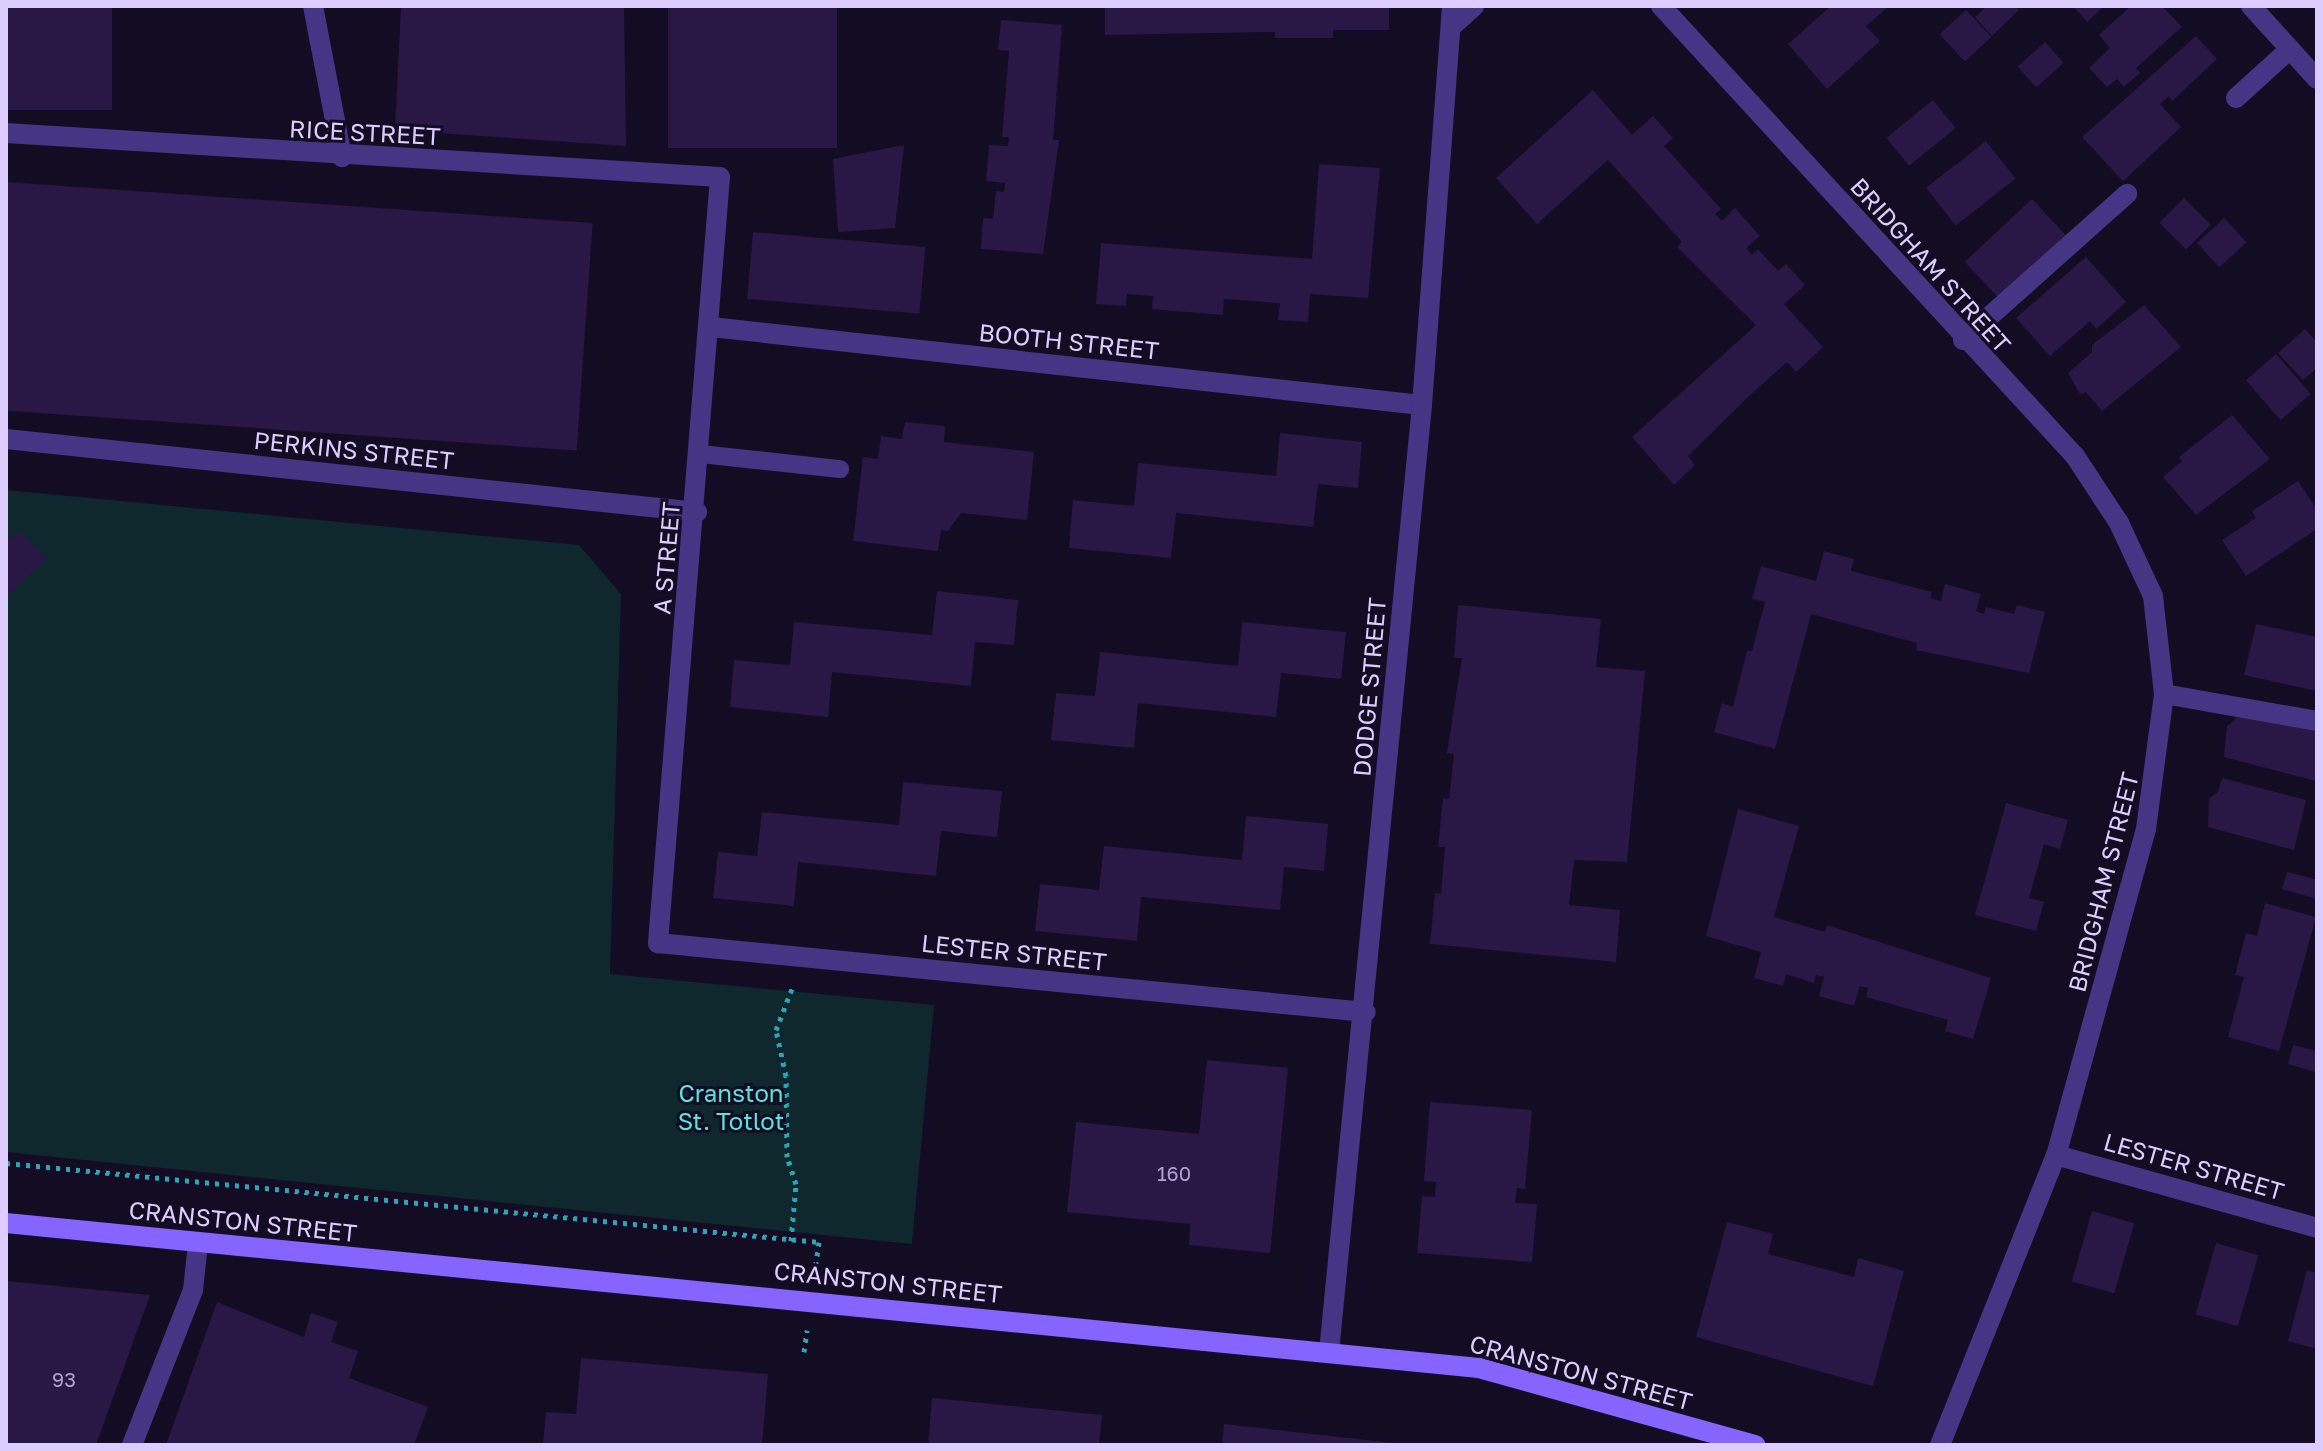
<!DOCTYPE html>
<style>
body{margin:0}
#map{position:relative;width:2323px;height:1451px;overflow:hidden;background:#140c22;font-family:"Golos Text",sans-serif}
div>[style]{position:absolute}
[style*='--x']{left:calc(var(--x)*1px);top:calc(var(--y)*1px);width:calc(var(--w)*1px);rotate:calc(var(--a)*1deg)}
.green>*{inset:0;background:#0f282d}
.building>*{inset:0;background:#291745;transform-origin:0 0}
.path>*{height:5px;margin-top:-2.5px;transform-origin:0;background:repeating-linear-gradient(90deg,#26a7ba 0 4px,transparent 0 10px)}
.lane>*{height:18px;margin:-9px;padding:0 9px;transform-origin:9px;border-radius:9px;background:#463485}
.street>*{height:20px;margin:-10px;padding:0 10px;transform-origin:10px;border-radius:10px;background:#463485}
.secondary>*{height:20px;margin:-10px;padding:0 10px;transform-origin:10px;border-radius:10px;background:#8664ff}
span{translate:-50% -50%;white-space:nowrap;text-align:center;line-height:1.15;-webkit-text-stroke:6px #140c22;paint-order:stroke}
.number-label{font-size:20px;color:#b0a0d0}
.number-label span{-webkit-text-stroke-width:0}
.street-label{font-size:24px;color:#ddcdff}
.park-label{font-size:24px;color:#52e6de}
.frame{position:absolute;inset:0;border:8px solid #ddcdff;pointer-events:none}
</style>
<div id="map">
<div class="green">
<div style="clip-path:polygon(6px 490px,579px 545px,621px 594px,610px 974px,934px 1005px,912px 1244px,6px 1152px)"></div>
</div>
<div class="building">
<div style="left:6px;top:6px;width:106px;height:104px"></div>
<div style="clip-path:polygon(401px 6px,624px 6px,626px 146px,395px 130px)"></div>
<div style="left:668px;top:6px;width:169px;height:142px"></div>
<div style="clip-path:polygon(1105px 6px,1389px 6px,1389px 30px,1333px 30px,1333px 38px,1275px 38px,1275px 32px,1105px 35px)"></div>
<div style="clip-path:polygon(1831px 6px,1887px 8px,1866px 26px,1880px 41px,1827px 89px,1788px 44px)"></div>
<div style="clip-path:polygon(1987px 6px,2015px 6px,2019px 10px,1992px 36px,1975px 17px)"></div>
<div style="clip-path:polygon(2073px 6px,2104px 6px,2087px 22px)"></div>
<div style="clip-path:polygon(2131px 6px,2162px 6px,2182px 27px,2136px 68px,2140px 73px,2124px 87px,2117px 79px,2107px 87px,2089px 68px,2110px 48px,2099px 35px)"></div>
<div style="left:1966px;top:10px;width:37px;height:36px;rotate:47deg"></div>
<div style="clip-path:polygon(1001px 20px,1062px 25px,1053px 140px,1059px 140px,1043px 254px,981px 249px,983px 218px,993px 219px,996px 191px,1004px 192px,1005px 183px,986px 181px,989px 145px,1008px 146px,1009px 137px,1002px 137px,1009px 51px,998px 50px)"></div>
<div style="clip-path:polygon(2196px 36px,2217px 59px,2172px 101px,2169px 96px,2160px 104px,2181px 127px,2123px 181px,2082px 137px)"></div>
<div style="left:2045px;top:42px;width:28px;height:37px;rotate:48deg"></div>
<div style="clip-path:polygon(1593px 90px,1632px 135px,1653px 116px,1673px 138px,1664px 146px,1721px 209px,1715px 214px,1722px 221px,1735px 208px,1760px 236px,1746px 248px,1752px 255px,1758px 249px,1778px 271px,1786px 264px,1805px 285px,1784px 304px,1823px 347px,1796px 372px,1787px 362px,1748px 397px,1688px 456px,1695px 465px,1674px 485px,1632px 437px,1756px 325px,1677px 247px,1682px 242px,1608px 160px,1537px 224px,1496px 178px)"></div>
<div style="left:1933px;top:100px;width:36px;height:60px;rotate:51deg"></div>
<div style="left:1986px;top:141px;width:48px;height:76px;rotate:52deg"></div>
<div style="clip-path:polygon(904px 145px,895px 228px,838px 232px,833px 159px)"></div>
<div style="clip-path:polygon(1319px 164px,1380px 168px,1368px 298px,1310px 294px,1308px 322px,1278px 320px,1280px 303px,1224px 299px,1223px 315px,1152px 309px,1153px 296px,1127px 294px,1126px 306px,1096px 304px,1101px 243px,1312px 259px)"></div>
<div style="left:6px;top:182px;width:588px;height:228px;rotate:4deg"></div>
<div style="left:2184px;top:198px;width:38px;height:35px;rotate:45deg"></div>
<div style="left:2032px;top:199px;width:50px;height:92px;rotate:47deg"></div>
<div style="left:2224px;top:218px;width:33px;height:37px;rotate:47deg"></div>
<div style="left:753px;top:232px;width:173px;height:67px;rotate:5deg"></div>
<div style="clip-path:polygon(2086px 257px,2126px 302px,2096px 329px,2090px 321px,2050px 356px,2016px 318px)"></div>
<div style="clip-path:polygon(2144px 305px,2181px 347px,2102px 411px,2086px 392px,2080px 394px,2068px 373px,2092px 352px,2092px 345px)"></div>
<div style="clip-path:polygon(2305px 329px,2317px 342px,2317px 368px,2303px 380px,2278px 353px)"></div>
<div style="left:2276px;top:354px;width:53px;height:40px;rotate:49deg"></div>
<div style="clip-path:polygon(2232px 415px,2270px 459px,2196px 515px,2163px 477px,2182px 461px,2179px 457px)"></div>
<div style="clip-path:polygon(905px 422px,945px 426px,944px 442px,1034px 452px,1027px 520px,961px 513px,948px 531px,941px 530px,938px 551px,853px 541px,863px 457px,878px 459px,881px 436px,902px 439px)"></div>
<div style="clip-path:polygon(1280px 433px,1362px 442px,1358px 488px,1318px 484px,1313px 527px,1176px 513px,1171px 558px,1069px 548px,1073px 500px,1134px 506px,1138px 463px,1276px 476px)"></div>
<div style="clip-path:polygon(2298px 481px,2317px 510px,2317px 529px,2246px 576px,2222px 540px,2256px 518px,2252px 511px)"></div>
<div style="clip-path:polygon(19px 531px,47px 558px,6px 597px,6px 543px)"></div>
<div style="clip-path:polygon(1824px 551px,1854px 559px,1851px 571px,1932px 592px,1930px 598px,1941px 601px,1945px 584px,1981px 594px,1976px 611px,1984px 614px,1986px 607px,2014px 614px,2017px 605px,2045px 612px,2029px 673px,1916px 650px,1917px 643px,1811px 614px,1775px 749px,1714px 732px,1722px 703px,1733px 707px,1747px 651px,1752px 651px,1765px 602px,1752px 599px,1761px 566px,1816px 581px)"></div>
<div style="clip-path:polygon(937px 591px,1018px 600px,1014px 645px,975px 642px,971px 686px,832px 672px,828px 717px,730px 707px,734px 660px,790px 665px,794px 622px,932px 635px)"></div>
<div style="clip-path:polygon(1458px 605px,1601px 619px,1596px 667px,1645px 671px,1627px 862px,1574px 860px,1569px 905px,1620px 910px,1616px 962px,1430px 944px,1435px 893px,1441px 894px,1445px 847px,1438px 847px,1443px 798px,1449px 799px,1454px 754px,1447px 753px,1462px 658px,1454px 658px)"></div>
<div style="clip-path:polygon(1242px 622px,1346px 632px,1341px 679px,1281px 673px,1276px 717px,1138px 703px,1134px 748px,1051px 740px,1056px 693px,1095px 696px,1100px 652px,1238px 666px)"></div>
<div style="clip-path:polygon(2256px 624px,2317px 637px,2317px 691px,2244px 675px)"></div>
<div style="clip-path:polygon(2240px 705px,2317px 726px,2316px 781px,2224px 757px,2227px 726px,2235px 720px)"></div>
<div style="clip-path:polygon(2222px 778px,2306px 800px,2294px 850px,2208px 827px,2209px 798px,2218px 792px)"></div>
<div style="clip-path:polygon(903px 782px,1002px 791px,997px 837px,941px 831px,936px 876px,798px 862px,794px 906px,713px 898px,718px 852px,757px 856px,762px 812px,899px 825px)"></div>
<div style="clip-path:polygon(2006px 803px,2068px 820px,2060px 849px,2044px 844px,2029px 898px,2044px 902px,2036px 931px,1975px 915px)"></div>
<div style="clip-path:polygon(1738px 809px,1799px 826px,1774px 917px,1825px 932px,1827px 925px,1991px 978px,1973px 1039px,1945px 1031px,1948px 1020px,1866px 997px,1868px 988px,1860px 986px,1854px 1006px,1819px 996px,1824px 977px,1816px 975px,1814px 983px,1786px 974px,1783px 986px,1754px 978px,1761px 952px,1706px 936px)"></div>
<div style="clip-path:polygon(1246px 816px,1328px 824px,1324px 871px,1284px 867px,1280px 910px,1141px 897px,1137px 941px,1035px 931px,1040px 884px,1099px 890px,1104px 846px,1242px 860px)"></div>
<div style="clip-path:polygon(2287px 872px,2317px 880px,2317px 899px,2282px 889px)"></div>
<div style="clip-path:polygon(2265px 903px,2316px 917px,2279px 1051px,2228px 1037px,2244px 977px,2235px 975px,2246px 933px,2257px 936px)"></div>
<div style="clip-path:polygon(2293px 1045px,2317px 1051px,2315px 1072px,2288px 1064px)"></div>
<div style="clip-path:polygon(1207px 1060px,1288px 1068px,1270px 1253px,1189px 1245px,1190px 1224px,1067px 1212px,1076px 1122px,1199px 1134px)"></div>
<div style="clip-path:polygon(1430px 1102px,1532px 1110px,1525px 1189px,1517px 1188px,1515px 1203px,1537px 1204px,1532px 1262px,1417px 1253px,1422px 1196px,1435px 1197px,1436px 1182px,1424px 1181px)"></div>
<div style="left:2092px;top:1211px;width:44px;height:73px;rotate:16deg"></div>
<div style="clip-path:polygon(1727px 1222px,1773px 1234px,1768px 1254px,1854px 1277px,1858px 1258px,1904px 1271px,1873px 1386px,1696px 1337px)"></div>
<div style="left:2216px;top:1243px;width:44px;height:74px;rotate:16deg"></div>
<div style="clip-path:polygon(2307px 1270px,2317px 1273px,2317px 1349px,2288px 1341px)"></div>
<div style="clip-path:polygon(6px 1281px,150px 1295px,96px 1445px,6px 1445px)"></div>
<div style="clip-path:polygon(217px 1302px,304px 1337px,311px 1313px,338px 1322px,331px 1342px,358px 1351px,349px 1378px,428px 1407px,414px 1445px,166px 1445px)"></div>
<div style="clip-path:polygon(581px 1358px,768px 1374px,762px 1445px,543px 1445px,546px 1412px,576px 1414px)"></div>
<div style="clip-path:polygon(932px 1398px,1102px 1415px,1099px 1445px,928px 1445px)"></div>
<div style="clip-path:polygon(1224px 1424px,1394px 1443px,1394px 1445px,1222px 1445px)"></div>
</div>
<div class="path">
<div style="--x:6;--y:1163;--w:817;--a:5.55"></div>
<div style="--x:819;--y:1242;--w:34;--a:98"></div>
<div style="--x:791;--y:1241;--w:57;--a:-85"></div>
<div style="--x:796;--y:1184;--w:28;--a:-108"></div>
<div style="--x:787;--y:1157;--w:81;--a:-90.7"></div>
<div style="--x:786;--y:1076;--w:47;--a:-102.3"></div>
<div style="--x:776;--y:1030;--w:47;--a:-68.9"></div>
<div style="--x:804;--y:1352;--w:22;--a:-82"></div>
</div>
<div class="lane">
<div style="--x:701;--y:454;--w:140;--a:6.2"></div>
</div>
<div class="street">
<div style="--x:313;--y:6;--w:154;--a:79.1"></div>
<div style="--x:1661;--y:6;--w:611;--a:47.39"></div>
<div style="--x:2075;--y:456;--w:80;--a:56.7"></div>
<div style="--x:2119;--y:523;--w:81;--a:65"></div>
<div style="--x:2153;--y:596;--w:99;--a:83.6"></div>
<div style="--x:2164;--y:694;--w:136;--a:97.6"></div>
<div style="--x:2146;--y:829;--w:338;--a:105.4"></div>
<div style="--x:2056;--y:1155;--w:312;--a:111.8"></div>
<div style="--x:2251;--y:6;--w:98;--a:47.9"></div>
<div style="--x:1451;--y:27;--w:31;--a:-42"></div>
<div style="--x:2236;--y:98;--w:73;--a:-42.2"></div>
<div style="--x:6;--y:133;--w:715;--a:3.53"></div>
<div style="--x:720;--y:177;--w:769;--a:94.63"></div>
<div style="--x:658;--y:943;--w:711;--a:5.57"></div>
<div style="--x:711;--y:327;--w:715;--a:6.26"></div>
<div style="--x:1963;--y:340;--w:220;--a:-41.7"></div>
<div style="--x:6;--y:439;--w:695;--a:6.03"></div>
<div style="--x:2164;--y:694;--w:155;--a:10"></div>
<div style="--x:2056;--y:1155;--w:271;--a:15.6"></div>
<div style="--x:1329;--y:1352;--w:952;--a:-84.39"></div>
<div style="--x:1422;--y:405;--w:400;--a:-85.7"></div>
<div style="--x:132;--y:1445;--w:167;--a:-68.5"></div>
<div style="--x:193;--y:1290;--w:47;--a:-83.9"></div>
</div>
<div class="secondary">
<div style="--x:6;--y:1223;--w:1480;--a:5.62"></div>
<div style="--x:1479;--y:1368;--w:287;--a:15.6"></div>
</div>
<div class="number-label">
<span style="left:1174px;top:1173px">160</span>
<span style="left:64px;top:1379px">93</span>
</div>
<div class="street-label">
<span style="left:365px;top:132px;rotate:3deg">RICE STREET</span>
<span style="left:1931px;top:265px;rotate:48deg">BRIDGHAM STREET</span>
<span style="left:1069px;top:341px;rotate:6deg">BOOTH STREET</span>
<span style="left:354px;top:450px;rotate:6deg">PERKINS STREET</span>
<span style="left:666px;top:558px;rotate:-85deg">A STREET</span>
<span style="left:1369px;top:687px;rotate:-85deg">DODGE STREET</span>
<span style="left:2103px;top:882px;rotate:-76deg">BRIDGHAM STREET</span>
<span style="left:1014px;top:952px;rotate:6deg">LESTER STREET</span>
<span style="left:2194px;top:1166px;rotate:16deg">LESTER STREET</span>
<span style="left:243px;top:1221px;rotate:6deg">CRANSTON STREET</span>
<span style="left:888px;top:1282px;rotate:6deg">CRANSTON STREET</span>
<span style="left:1581px;top:1372px;rotate:15deg">CRANSTON STREET</span>
</div>
<div class="park-label">
<span style="left:731px;top:1107px">Cranston<br>St. Totlot</span>
</div>
<div class="frame"></div>
</div>
